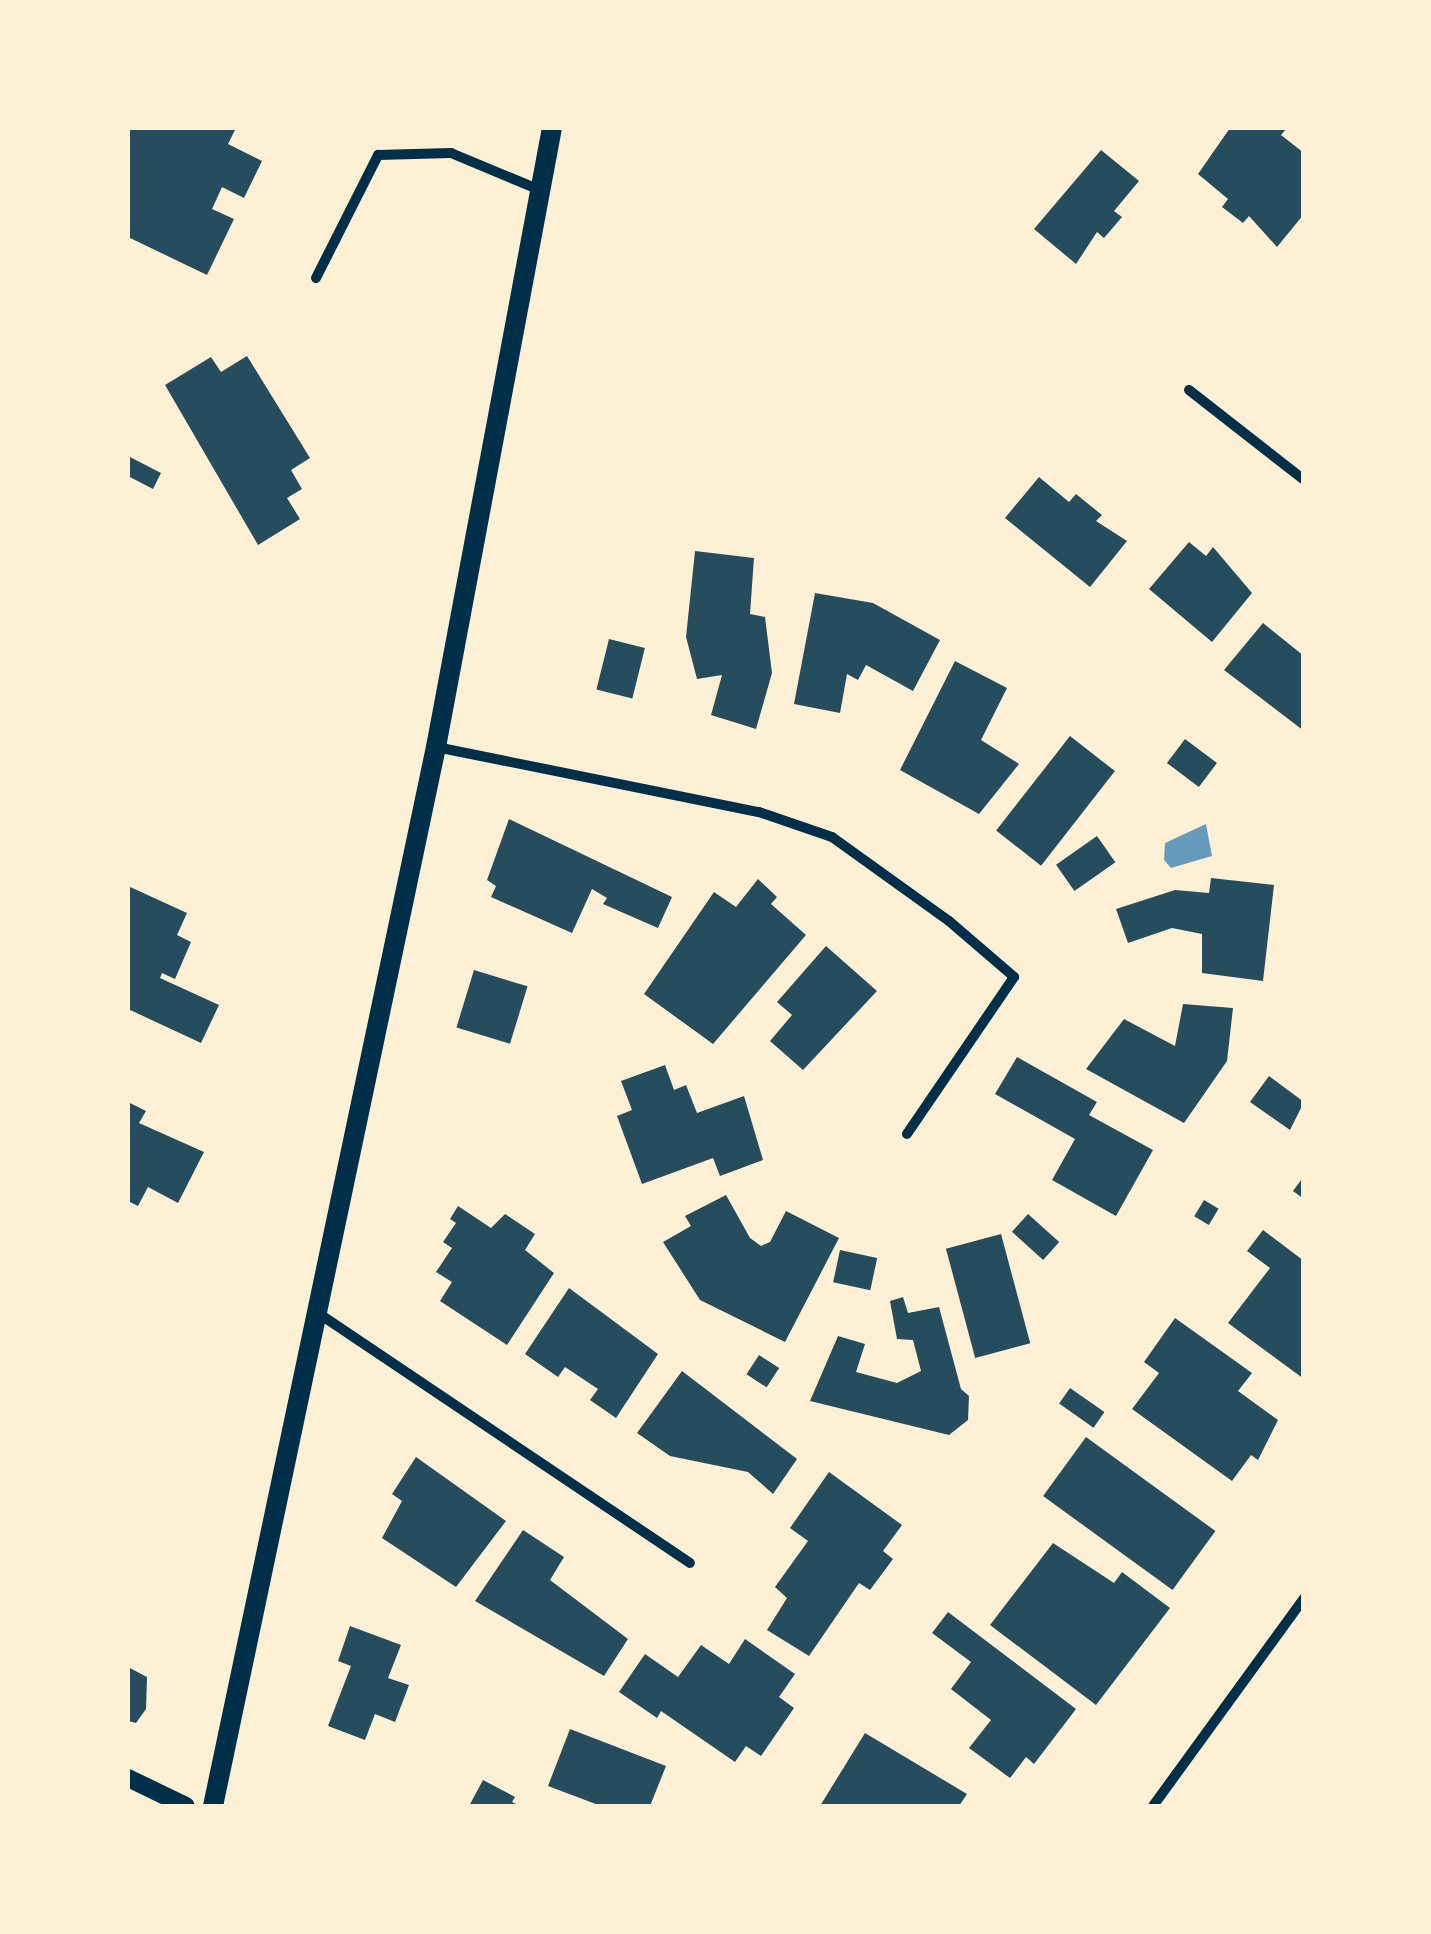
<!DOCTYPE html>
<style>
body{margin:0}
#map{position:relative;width:1431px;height:1934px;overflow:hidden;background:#fdf0d5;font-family:"Source Serif 4",serif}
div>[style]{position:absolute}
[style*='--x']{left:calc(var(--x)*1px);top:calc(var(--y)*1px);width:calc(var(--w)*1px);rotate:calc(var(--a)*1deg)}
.water>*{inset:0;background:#669bbc}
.building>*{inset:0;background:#264d5e;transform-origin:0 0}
.minor>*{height:10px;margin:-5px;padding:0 5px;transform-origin:5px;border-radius:5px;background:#003049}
.tertiary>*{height:18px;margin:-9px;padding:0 9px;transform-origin:9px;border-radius:9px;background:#003049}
.secondary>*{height:20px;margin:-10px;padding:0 10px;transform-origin:10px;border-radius:10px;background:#003049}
span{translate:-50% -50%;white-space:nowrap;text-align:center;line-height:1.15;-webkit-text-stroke:10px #fdf0d5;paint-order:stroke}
.frame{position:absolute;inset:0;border:130px solid #fdf0d5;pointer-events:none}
</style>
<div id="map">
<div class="water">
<div style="clip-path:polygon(1206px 824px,1212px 856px,1171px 868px,1164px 860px,1165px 843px)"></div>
</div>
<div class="building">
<div style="clip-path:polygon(128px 128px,236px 128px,228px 144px,262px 161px,244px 198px,222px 187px,212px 209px,234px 219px,207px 275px,128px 237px)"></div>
<div style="clip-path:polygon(1230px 128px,1287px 128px,1281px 135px,1304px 153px,1304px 214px,1277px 247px,1249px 216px,1243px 223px,1222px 207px,1228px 199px,1198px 174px)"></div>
<div style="clip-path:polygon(1101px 150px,1139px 181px,1114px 211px,1122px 217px,1104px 238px,1097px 232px,1076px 264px,1034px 229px)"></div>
<div style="clip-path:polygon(247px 356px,310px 458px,291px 470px,302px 489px,287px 498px,300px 519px,258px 545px,165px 385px,211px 357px,221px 372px)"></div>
<div style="clip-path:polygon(130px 457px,161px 473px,153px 489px,128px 476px)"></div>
<div style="clip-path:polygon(1039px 477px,1069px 502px,1076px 494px,1102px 515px,1096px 521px,1127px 541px,1090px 587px,1005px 518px)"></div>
<div style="clip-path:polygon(1189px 542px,1206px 556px,1213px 547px,1252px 593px,1212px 642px,1149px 589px)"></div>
<div style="clip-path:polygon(695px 551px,754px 558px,750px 614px,765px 617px,772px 673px,756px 729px,711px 715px,722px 675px,697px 679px,686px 637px)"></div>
<div style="clip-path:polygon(815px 593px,873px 603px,940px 640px,913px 691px,866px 665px,858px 680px,847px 674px,840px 713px,794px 704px)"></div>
<div style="clip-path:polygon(1263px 623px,1304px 656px,1304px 731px,1224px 670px)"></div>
<div style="left:609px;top:639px;width:37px;height:52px;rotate:14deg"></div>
<div style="clip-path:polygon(955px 661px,1007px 688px,981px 740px,1019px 764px,979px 814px,900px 770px)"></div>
<div style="left:1070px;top:736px;width:57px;height:120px;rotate:38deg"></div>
<div style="left:1185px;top:739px;width:40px;height:30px;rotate:37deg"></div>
<div style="clip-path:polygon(509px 819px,672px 897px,658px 928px,603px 904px,607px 898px,592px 889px,572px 933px,491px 897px,496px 886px,487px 880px)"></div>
<div style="left:1097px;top:836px;width:32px;height:50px;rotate:55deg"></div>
<div style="clip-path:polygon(1211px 878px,1274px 885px,1263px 981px,1202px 973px,1202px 934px,1172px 928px,1128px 943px,1116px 909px,1175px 890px,1209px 893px)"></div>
<div style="clip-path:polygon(758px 879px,777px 897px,771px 904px,806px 935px,713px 1044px,644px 994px,714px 892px,736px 907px)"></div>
<div style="clip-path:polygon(128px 886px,187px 913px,177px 935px,191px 942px,175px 979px,162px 973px,160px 978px,219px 1005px,201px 1043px,128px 1009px)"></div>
<div style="clip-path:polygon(826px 946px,877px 991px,803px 1070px,770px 1041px,792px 1015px,777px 1002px)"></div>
<div style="left:474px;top:970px;width:56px;height:60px;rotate:17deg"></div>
<div style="clip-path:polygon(1183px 1004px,1233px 1008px,1227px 1061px,1184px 1123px,1086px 1069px,1124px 1019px,1175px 1046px)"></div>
<div style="clip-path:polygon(1017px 1057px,1097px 1102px,1089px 1115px,1153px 1150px,1116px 1216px,1052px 1180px,1075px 1139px,995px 1094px)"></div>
<div style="clip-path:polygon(665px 1065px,674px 1090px,686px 1085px,697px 1113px,744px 1096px,763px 1160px,720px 1176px,713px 1158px,642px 1184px,617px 1116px,632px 1110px,621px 1081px)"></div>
<div style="clip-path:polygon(1269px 1076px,1304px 1102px,1290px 1130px,1250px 1102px)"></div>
<div style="clip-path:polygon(128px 1102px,146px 1111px,139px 1123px,204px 1152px,178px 1203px,148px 1187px,138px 1206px,128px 1201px)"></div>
<div style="clip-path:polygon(1304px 1176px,1304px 1199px,1293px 1191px)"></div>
<div style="clip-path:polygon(726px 1195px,750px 1238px,761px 1246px,770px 1242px,786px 1211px,839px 1238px,785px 1342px,700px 1300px,663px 1242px,691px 1226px,685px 1216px)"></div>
<div style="left:1204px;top:1200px;width:17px;height:19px;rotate:31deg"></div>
<div style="clip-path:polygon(458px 1206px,491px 1228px,505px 1214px,535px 1234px,525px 1250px,554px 1273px,507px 1345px,440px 1301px,452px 1282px,436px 1272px,452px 1248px,443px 1242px,456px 1223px,450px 1219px)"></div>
<div style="left:1028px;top:1214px;width:42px;height:24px;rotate:42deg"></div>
<div style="clip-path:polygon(1263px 1230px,1304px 1261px,1304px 1379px,1228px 1323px,1270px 1268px,1247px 1251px)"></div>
<div style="left:1001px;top:1234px;width:113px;height:57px;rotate:75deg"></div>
<div style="left:840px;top:1250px;width:38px;height:33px;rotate:12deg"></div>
<div style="clip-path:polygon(569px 1288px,658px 1354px,616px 1418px,590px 1400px,598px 1389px,565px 1367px,558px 1377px,525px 1354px)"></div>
<div style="clip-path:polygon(903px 1297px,908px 1313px,939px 1307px,961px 1389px,969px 1396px,968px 1420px,949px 1435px,810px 1401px,838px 1336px,865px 1344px,856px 1372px,897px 1383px,921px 1371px,913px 1340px,897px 1339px,890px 1301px)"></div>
<div style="clip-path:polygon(1175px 1318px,1252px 1373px,1238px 1391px,1278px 1420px,1258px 1460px,1251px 1455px,1232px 1481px,1132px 1409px,1159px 1373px,1144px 1362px)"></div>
<div style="left:759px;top:1355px;width:24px;height:23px;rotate:33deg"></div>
<div style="clip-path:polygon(682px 1371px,797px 1459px,773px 1494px,748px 1472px,670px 1456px,637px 1433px)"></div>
<div style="left:1070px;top:1388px;width:42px;height:19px;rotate:35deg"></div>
<div style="left:1086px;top:1437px;width:160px;height:73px;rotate:36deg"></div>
<div style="clip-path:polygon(416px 1457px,506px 1521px,456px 1587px,382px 1538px,402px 1501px,392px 1494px)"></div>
<div style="clip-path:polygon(829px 1472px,902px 1525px,883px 1551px,893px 1559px,870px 1590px,859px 1583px,809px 1656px,767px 1630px,787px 1598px,775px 1587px,808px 1541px,790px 1528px)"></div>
<div style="clip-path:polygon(523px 1530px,564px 1557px,550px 1580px,628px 1639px,604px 1676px,475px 1601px)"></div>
<div style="clip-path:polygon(1053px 1543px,1114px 1583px,1122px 1572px,1170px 1608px,1096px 1705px,990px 1625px)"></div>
<div style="clip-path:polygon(948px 1612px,1076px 1709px,1034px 1764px,1026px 1757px,1010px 1778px,969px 1748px,991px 1720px,951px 1689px,971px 1662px,932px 1633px)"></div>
<div style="clip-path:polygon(350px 1626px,401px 1645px,388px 1678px,409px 1685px,395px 1722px,375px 1714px,365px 1740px,328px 1726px,351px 1666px,338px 1661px)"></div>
<div style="clip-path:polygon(745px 1639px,795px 1674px,779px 1697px,794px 1708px,761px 1756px,746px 1746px,735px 1762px,661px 1711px,657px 1718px,619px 1692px,645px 1654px,678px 1677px,701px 1645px,729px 1664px)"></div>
<div style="clip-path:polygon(128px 1667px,147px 1677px,146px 1709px,136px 1723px,128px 1721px)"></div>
<div style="clip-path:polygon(570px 1729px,666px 1766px,650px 1806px,601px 1806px,548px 1786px)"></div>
<div style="clip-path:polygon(865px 1733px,967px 1794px,959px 1806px,820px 1806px)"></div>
<div style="clip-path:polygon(483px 1780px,515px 1797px,512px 1802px,520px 1806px,469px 1806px)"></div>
</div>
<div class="minor">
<div style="--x:316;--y:278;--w:138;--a:-63.2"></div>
<div style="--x:378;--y:155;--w:73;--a:-1.6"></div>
<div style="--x:451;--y:153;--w:96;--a:22.6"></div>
<div style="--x:1189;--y:390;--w:146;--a:38"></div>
<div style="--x:436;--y:747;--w:329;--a:11.4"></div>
<div style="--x:759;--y:812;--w:77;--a:18.9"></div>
<div style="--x:832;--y:837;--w:144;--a:35.7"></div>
<div style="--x:949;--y:921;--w:86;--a:40.7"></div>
<div style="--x:1014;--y:977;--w:190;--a:124.3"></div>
<div style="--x:318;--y:1313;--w:448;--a:33.9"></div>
<div style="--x:1153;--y:1806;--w:257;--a:-54"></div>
</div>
<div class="tertiary">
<div style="--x:128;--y:1778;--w:64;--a:25.8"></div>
</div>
<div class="secondary">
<div style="--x:213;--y:1806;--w:1082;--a:-78.11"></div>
<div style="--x:436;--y:747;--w:630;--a:-79.39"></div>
</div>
<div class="frame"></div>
</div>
